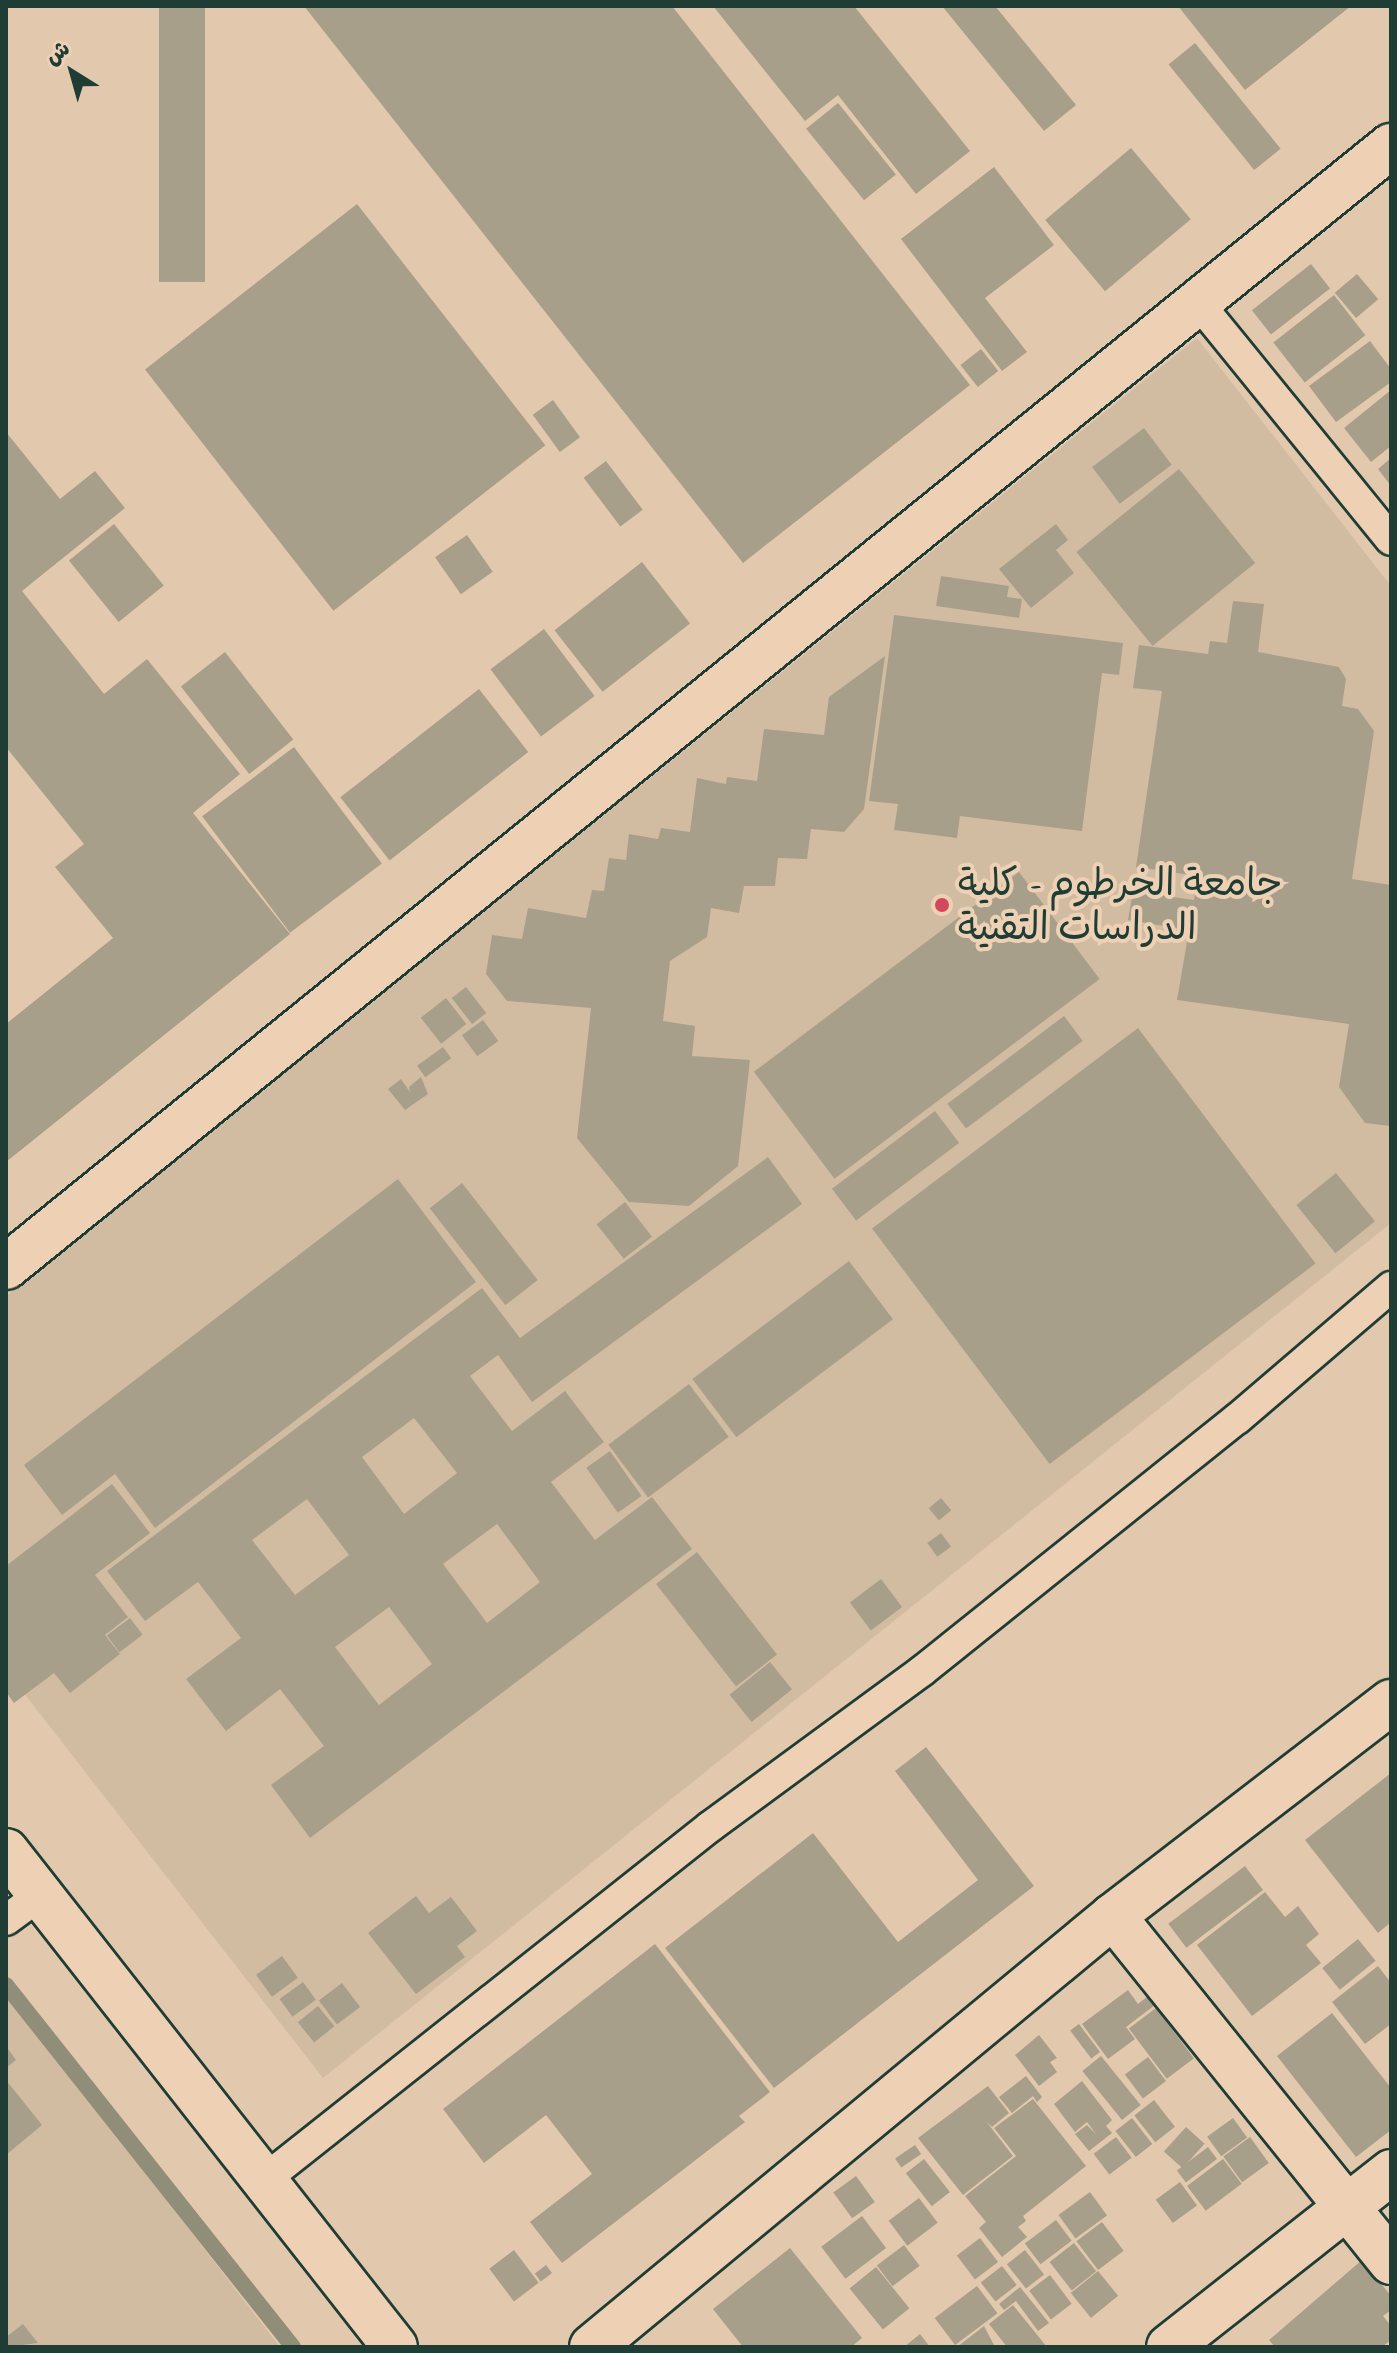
<!DOCTYPE html>
<meta charset="utf-8">
<style>
body{margin:0}
#map{position:relative;width:1397px;height:2353px;overflow:hidden;background:#e2c8ad;font-family:Caveat,"Playpen Sans Arabic",sans-serif}
div>[style]{position:absolute}
[style*='--x']{left:calc(var(--x)*1px);top:calc(var(--y)*1px);width:calc(var(--w)*1px);rotate:calc(var(--a)*1deg)}
.built>*{inset:0;background:#d1bca2}
.stream>*{height:16px;margin:-8px;padding:0 8px;transform-origin:8px;border-radius:8px;background:#908d79}
.building>*{inset:0;background:#a89f8a;transform-origin:0 0}
.roads{filter:drop-shadow(2px 0 #1f3d34) drop-shadow(-2px 0 #1f3d34) drop-shadow(0 2px #1f3d34) drop-shadow(0 -2px #1f3d34)}
.service>*{height:30px;margin:-15px;padding:0 15px;transform-origin:15px;border-radius:15px;background:#eed1b5}
.minor>*{height:44px;margin:-22px;padding:0 22px;transform-origin:22px;border-radius:22px;background:#eed1b5}
.tertiary>*{height:44px;margin:-22px;padding:0 22px;transform-origin:22px;border-radius:22px;background:#eed1b5}
.dots>*{width:22px;height:22px;translate:-50% -50%;box-sizing:border-box;border:4px solid #eed1b5;border-radius:50%}
span{translate:-50% -50%;white-space:nowrap;text-align:center;line-height:1.15;-webkit-text-stroke:8px #eed1b5;paint-order:stroke}
.poi-label{font-size:38px;color:#1f3d34}
.left{translate:0 -50%;text-align:left}
.frame{position:absolute;inset:0;border:8px solid #1f3d34;pointer-events:none}
.north{position:absolute;left:32px;top:32px;width:80px;height:80px;-webkit-text-stroke:6px #eed1b5;paint-order:stroke;rotate:323deg;font-size:22px;font-weight:700;line-height:32px;text-align:center;color:#1f3d34}
.north::after{content:'';display:block;margin:auto;width:28px;height:36px;background:#1f3d34;clip-path:polygon(50% 0,100% 100%,50% 72%,0 100%)}
</style>
<div id="map">
<div class="built">
<div style="clip-path:polygon(1197px 338px,1391px 586px,1391px 1223px,323px 2078px,6px 1670px,6px 1296px)"></div>
<div style="clip-path:polygon(6px 1993px,280px 2347px,6px 2347px)"></div>
</div>
<div class="stream">
<div style="--x:6;--y:1985;--w:462;--a:51.6"></div>
</div>
<div class="building">
<div style="left:159px;top:6px;width:46px;height:276px"></div>
<div style="clip-path:polygon(304px 6px,672px 6px,970px 385px,743px 563px)"></div>
<div style="clip-path:polygon(713px 6px,854px 6px,970px 151px,916px 194px,838px 95px,805px 121px)"></div>
<div style="clip-path:polygon(942px 6px,995px 6px,1076px 105px,1044px 131px)"></div>
<div style="clip-path:polygon(1178px 6px,1351px 6px,1245px 90px)"></div>
<div style="left:1195px;top:43px;width:136px;height:34px;rotate:51deg"></div>
<div style="left:838px;top:103px;width:92px;height:41px;rotate:51deg"></div>
<div style="left:1131px;top:148px;width:93px;height:112px;rotate:50deg"></div>
<div style="clip-path:polygon(994px 167px,1054px 245px,985px 298px,1027px 352px,1002px 371px,901px 239px)"></div>
<div style="left:357px;top:204px;width:306px;height:269px;rotate:52deg"></div>
<div style="left:1311px;top:264px;width:31px;height:75px;rotate:52deg"></div>
<div style="left:1357px;top:274px;width:33px;height:29px;rotate:50deg"></div>
<div style="left:1334px;top:295px;width:51px;height:77px;rotate:52deg"></div>
<div style="clip-path:polygon(1370px 341px,1391px 369px,1391px 382px,1336px 422px,1309px 386px)"></div>
<div style="left:981px;top:349px;width:28px;height:26px;rotate:52deg"></div>
<div style="clip-path:polygon(1391px 390px,1391px 446px,1371px 462px,1344px 428px)"></div>
<div style="left:553px;top:400px;width:46px;height:25px;rotate:54deg"></div>
<div style="left:1144px;top:428px;width:46px;height:65px;rotate:53deg"></div>
<div style="clip-path:polygon(6px 432px,60px 499px,95px 471px,125px 508px,22px 591px,104px 694px,147px 659px,240px 774px,193px 813px,290px 934px,6px 1162px,6px 1024px,113px 938px,55px 867px,84px 844px,6px 747px)"></div>
<div style="clip-path:polygon(1391px 458px,1391px 486px,1378px 469px)"></div>
<div style="left:606px;top:461px;width:61px;height:28px;rotate:53deg"></div>
<div style="left:1179px;top:469px;width:121px;height:132px;rotate:51deg"></div>
<div style="left:114px;top:524px;width:79px;height:58px;rotate:51deg"></div>
<div style="clip-path:polygon(1056px 524px,1068px 540px,1056px 550px,1074px 573px,1031px 608px,999px 569px)"></div>
<div style="left:467px;top:535px;width:45px;height:39px;rotate:55deg"></div>
<div style="left:642px;top:562px;width:78px;height:111px;rotate:52deg"></div>
<div style="clip-path:polygon(941px 576px,1009px 586px,1007px 597px,1022px 599px,1019px 618px,936px 606px)"></div>
<div style="clip-path:polygon(1233px 601px,1264px 604px,1258px 652px,1339px 667px,1346px 679px,1342px 706px,1358px 709px,1374px 731px,1352px 879px,1391px 885px,1391px 1126px,1365px 1123px,1339px 1087px,1349px 1024px,1177px 1000px,1189px 930px,1128px 920px,1133px 891px,1194px 900px,1198px 876px,1136px 867px,1162px 691px,1133px 688px,1139px 645px,1208px 654px,1210px 641px,1227px 643px)"></div>
<div style="clip-path:polygon(894px 615px,1123px 643px,1119px 675px,1102px 673px,1082px 831px,960px 816px,957px 838px,894px 830px,898px 804px,869px 801px)"></div>
<div style="left:544px;top:629px;width:84px;height:67px;rotate:53deg"></div>
<div style="left:225px;top:652px;width:111px;height:56px;rotate:52deg"></div>
<div style="clip-path:polygon(885px 656px,864px 809px,844px 832px,811px 829px,807px 859px,778px 858px,775px 886px,744px 886px,739px 913px,711px 908px,707px 937px,670px 961px,663px 1021px,695px 1026px,692px 1056px,750px 1060px,738px 1166px,689px 1206px,629px 1202px,577px 1138px,591px 1008px,507px 1001px,486px 974px,492px 935px,522px 939px,528px 908px,586px 918px,592px 890px,604px 891px,609px 858px,626px 860px,629px 834px,658px 839px,661px 828px,690px 832px,697px 778px,726px 784px,727px 777px,757px 781px,764px 729px,824px 735px,829px 697px)"></div>
<div style="left:479px;top:689px;width:80px;height:176px;rotate:52deg"></div>
<div style="left:294px;top:747px;width:146px;height:115px;rotate:53deg"></div>
<div style="left:1019px;top:872px;width:134px;height:332px;rotate:53deg"></div>
<div style="left:466px;top:987px;width:33px;height:18px;rotate:52deg"></div>
<div style="left:446px;top:998px;width:33px;height:32px;rotate:52deg"></div>
<div style="left:1064px;top:1016px;width:31px;height:146px;rotate:53deg"></div>
<div style="left:483px;top:1020px;width:26px;height:26px;rotate:54deg"></div>
<div style="left:1138px;top:1028px;width:295px;height:333px;rotate:53deg"></div>
<div style="left:443px;top:1047px;width:14px;height:32px;rotate:54deg"></div>
<div style="clip-path:polygon(421px 1077px,428px 1094px,405px 1110px,388px 1089px,401px 1079px,410px 1092px,409px 1087px)"></div>
<div style="left:935px;top:1111px;width:40px;height:129px;rotate:53deg"></div>
<div style="clip-path:polygon(evenodd,768px 1157px,802px 1204px,532px 1402px,498px 1355px,470px 1376px,512px 1431px,565px 1391px,604px 1442px,551px 1482px,595px 1540px,652px 1497px,692px 1549px,310px 1838px,271px 1785px,324px 1746px,280px 1689px,226px 1731px,186px 1679px,241px 1638px,198px 1582px,145px 1621px,107px 1571px,482px 1288px,520px 1338px,768px 1157px,414px 1418px,457px 1473px,404px 1514px,362px 1457px,414px 1418px,768px 1157px,307px 1499px,349px 1555px,295px 1595px,252px 1540px,307px 1499px,768px 1157px,497px 1524px,540px 1582px,487px 1623px,443px 1564px,497px 1524px,768px 1157px,389px 1607px,432px 1664px,379px 1705px,335px 1647px,389px 1607px)"></div>
<div style="left:1336px;top:1173px;width:62px;height:51px;rotate:51deg"></div>
<div style="clip-path:polygon(398px 1179px,476px 1282px,155px 1528px,115px 1474px,62px 1515px,24px 1465px)"></div>
<div style="left:462px;top:1183px;width:123px;height:41px;rotate:52deg"></div>
<div style="left:625px;top:1202px;width:44px;height:36px;rotate:52deg"></div>
<div style="left:849px;top:1261px;width:73px;height:196px;rotate:53deg"></div>
<div style="left:689px;top:1384px;width:66px;height:101px;rotate:53deg"></div>
<div style="left:610px;top:1451px;width:55px;height:29px;rotate:55deg"></div>
<div style="clip-path:polygon(112px 1484px,150px 1533px,95px 1575px,128px 1617px,105px 1635px,120px 1654px,70px 1693px,54px 1673px,14px 1703px,6px 1692px,6px 1566px)"></div>
<div style="left:941px;top:1498px;width:16px;height:16px;rotate:50deg"></div>
<div style="left:941px;top:1533px;width:17px;height:17px;rotate:54deg"></div>
<div style="left:697px;top:1552px;width:130px;height:52px;rotate:52deg"></div>
<div style="left:881px;top:1579px;width:35px;height:39px;rotate:53deg"></div>
<div style="left:130px;top:1618px;width:21px;height:29px;rotate:53deg"></div>
<div style="left:770px;top:1662px;width:35px;height:52px;rotate:51deg"></div>
<div style="clip-path:polygon(926px 1747px,1034px 1886px,774px 2088px,665px 1948px,813px 1833px,898px 1942px,978px 1880px,895px 1771px)"></div>
<div style="clip-path:polygon(1391px 1773px,1391px 1922px,1378px 1933px,1305px 1840px)"></div>
<div style="left:1245px;top:1866px;width:30px;height:96px;rotate:53deg"></div>
<div style="clip-path:polygon(1265px 1892px,1285px 1917px,1298px 1906px,1319px 1934px,1306px 1945px,1321px 1963px,1252px 2016px,1197px 1945px)"></div>
<div style="clip-path:polygon(416px 1896px,429px 1913px,451px 1897px,477px 1931px,457px 1946px,465px 1957px,416px 1994px,368px 1933px)"></div>
<div style="left:1358px;top:1939px;width:28px;height:46px;rotate:51deg"></div>
<div style="clip-path:polygon(655px 1944px,770px 2092px,739px 2116px,745px 2122px,562px 2263px,530px 2222px,592px 2174px,546px 2115px,484px 2163px,443px 2109px)"></div>
<div style="left:282px;top:1956px;width:27px;height:32px;rotate:54deg"></div>
<div style="clip-path:polygon(1378px 1966px,1391px 1983px,1391px 2024px,1365px 2044px,1332px 2002px)"></div>
<div style="left:303px;top:1982px;width:22px;height:29px;rotate:54deg"></div>
<div style="left:342px;top:1983px;width:30px;height:29px;rotate:53deg"></div>
<div style="clip-path:polygon(1128px 1990px,1138px 2004px,1148px 1996px,1155px 2005px,1126px 2027px,1135px 2039px,1108px 2059px,1082px 2024px)"></div>
<div style="left:318px;top:2006px;width:26px;height:26px;rotate:51deg"></div>
<div style="left:1156px;top:2008px;width:63px;height:34px;rotate:53deg"></div>
<div style="clip-path:polygon(1332px 2013px,1391px 2088px,1391px 2130px,1356px 2157px,1277px 2056px)"></div>
<div style="left:1079px;top:2024px;width:35px;height:11px;rotate:53deg"></div>
<div style="clip-path:polygon(1039px 2035px,1057px 2058px,1050px 2062px,1057px 2072px,1039px 2086px,1015px 2055px)"></div>
<div style="clip-path:polygon(6px 2046px,16px 2060px,6px 2068px)"></div>
<div style="left:1101px;top:2056px;width:63px;height:24px;rotate:51deg"></div>
<div style="left:1148px;top:2057px;width:30px;height:29px;rotate:53deg"></div>
<div style="clip-path:polygon(1026px 2076px,1042px 2097px,1037px 2102px,1033px 2096px,1012px 2113px,999px 2097px)"></div>
<div style="clip-path:polygon(6px 2080px,42px 2125px,6px 2155px)"></div>
<div style="clip-path:polygon(1082px 2081px,1112px 2120px,1106px 2126px,1112px 2133px,1089px 2151px,1075px 2134px,1087px 2125px,1096px 2134px,1087px 2122px,1075px 2132px,1054px 2104px)"></div>
<div style="clip-path:polygon(988px 2086px,1009px 2113px,992px 2127px,986px 2121px,1013px 2156px,963px 2195px,918px 2138px)"></div>
<div style="clip-path:polygon(1033px 2099px,1086px 2166px,1023px 2216px,1026px 2221px,1018px 2227px,1027px 2237px,1002px 2257px,979px 2228px,986px 2222px,965px 2196px,1016px 2156px,994px 2128px)"></div>
<div style="left:1154px;top:2100px;width:34px;height:25px;rotate:52deg"></div>
<div style="left:1132px;top:2118px;width:33px;height:21px;rotate:52deg"></div>
<div style="left:1233px;top:2118px;width:24px;height:32px;rotate:54deg"></div>
<div style="left:1186px;top:2127px;width:25px;height:33px;rotate:42deg"></div>
<div style="left:1116px;top:2137px;width:26px;height:28px;rotate:53deg"></div>
<div style="left:1250px;top:2137px;width:32px;height:33px;rotate:54deg"></div>
<div style="left:915px;top:2145px;width:11px;height:24px;rotate:56deg"></div>
<div style="left:1208px;top:2147px;width:15px;height:39px;rotate:53deg"></div>
<div style="left:924px;top:2159px;width:42px;height:23px;rotate:52deg"></div>
<div style="left:1223px;top:2159px;width:31px;height:45px;rotate:53deg"></div>
<div style="left:856px;top:2176px;width:32px;height:28px;rotate:54deg"></div>
<div style="left:1180px;top:2182px;width:29px;height:30px;rotate:54deg"></div>
<div style="left:1090px;top:2192px;width:29px;height:39px;rotate:54deg"></div>
<div style="left:919px;top:2198px;width:31px;height:38px;rotate:53deg"></div>
<div style="left:862px;top:2216px;width:40px;height:51px;rotate:53deg"></div>
<div style="left:1056px;top:2220px;width:26px;height:39px;rotate:53deg"></div>
<div style="left:1102px;top:2222px;width:36px;height:32px;rotate:53deg"></div>
<div style="left:980px;top:2238px;width:30px;height:29px;rotate:53deg"></div>
<div style="left:1074px;top:2243px;width:36px;height:31px;rotate:52deg"></div>
<div style="left:904px;top:2245px;width:26px;height:34px;rotate:53deg"></div>
<div style="clip-path:polygon(790px 2248px,862px 2338px,851px 2347px,743px 2347px,713px 2309px)"></div>
<div style="left:514px;top:2250px;width:41px;height:31px;rotate:53deg"></div>
<div style="left:1025px;top:2250px;width:31px;height:23px;rotate:52deg"></div>
<div style="clip-path:polygon(1362px 2260px,1391px 2296px,1391px 2310px,1383px 2316px,1391px 2326px,1391px 2340px,1382px 2347px,1275px 2347px,1269px 2340px)"></div>
<div style="left:546px;top:2265px;width:10px;height:14px;rotate:53deg"></div>
<div style="left:1002px;top:2266px;width:24px;height:27px;rotate:52deg"></div>
<div style="left:876px;top:2267px;width:53px;height:34px;rotate:51deg"></div>
<div style="left:1098px;top:2271px;width:32px;height:35px;rotate:51deg"></div>
<div style="left:1050px;top:2275px;width:36px;height:26px;rotate:53deg"></div>
<div style="left:977px;top:2286px;width:34px;height:53px;rotate:53deg"></div>
<div style="clip-path:polygon(1020px 2287px,1049px 2323px,1038px 2331px,1016px 2301px,1004px 2310px,999px 2304px)"></div>
<div style="clip-path:polygon(1013px 2305px,1047px 2347px,1007px 2347px,989px 2324px)"></div>
<div style="clip-path:polygon(23px 2324px,38px 2343px,6px 2347px,6px 2337px)"></div>
<div style="clip-path:polygon(984px 2326px,995px 2347px,957px 2347px)"></div>
<div style="clip-path:polygon(920px 2334px,930px 2347px,904px 2347px)"></div>
</div>
<div class="roads">
<div class="service">
<div style="--x:1196;--y:300;--w:309;--a:50.9"></div>
<div style="--x:6;--y:1920;--w:42;--a:-36.3"></div>
<div style="--x:264;--y:2180;--w:570;--a:-38.38"></div>
<div style="--x:711;--y:1826;--w:262;--a:-36.3"></div>
<div style="--x:922;--y:1671;--w:403;--a:-38.7"></div>
<div style="--x:1237;--y:1419;--w:203;--a:-40.6"></div>
</div>
<div class="minor">
<div style="--x:6;--y:1267;--w:1782;--a:-38.99"></div>
<div style="--x:1113;--y:1916;--w:444;--a:51.2"></div>
<div style="--x:592;--y:2347;--w:676;--a:-39.6"></div>
<div style="--x:1113;--y:1916;--w:351;--a:-37.6"></div>
<div style="--x:1169;--y:2347;--w:283;--a:-38.2"></div>
</div>
<div class="tertiary">
<div style="--x:6;--y:1851;--w:630;--a:51.89"></div>
</div>
</div>
<div class="dots">
<div style="left:942px;top:905px;background:#d1495b"></div>
</div>
<div class="poi-label">
<span class="left" style="left:958px;top:905px">جامعة الخرطوم - كلية<br>الدراسات التقنية</span>
</div>
<div class="frame"></div>
<div class="north">ش</div>
</div>
